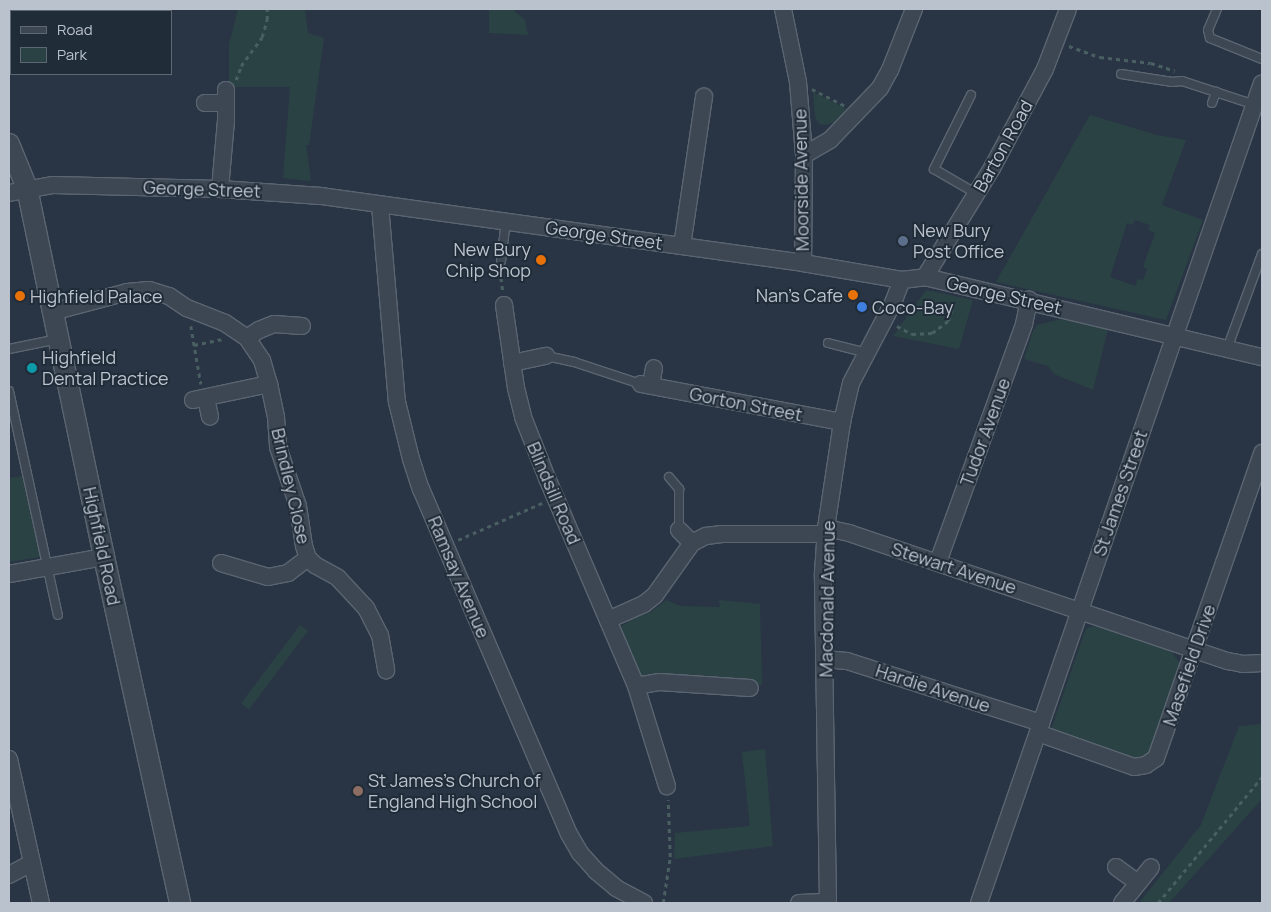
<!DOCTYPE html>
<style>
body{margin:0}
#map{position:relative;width:1271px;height:912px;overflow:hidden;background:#293544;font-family:Manrope,sans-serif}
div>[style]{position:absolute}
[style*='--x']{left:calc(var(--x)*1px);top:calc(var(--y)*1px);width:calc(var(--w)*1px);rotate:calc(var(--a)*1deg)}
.green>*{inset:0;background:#2b4245;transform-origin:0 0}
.path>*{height:2.5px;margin-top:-1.25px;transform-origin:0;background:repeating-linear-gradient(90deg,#495f61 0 4px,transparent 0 8px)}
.roads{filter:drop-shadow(1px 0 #5b6571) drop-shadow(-1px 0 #5b6571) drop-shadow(0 1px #5b6571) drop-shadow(0 -1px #5b6571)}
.service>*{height:8px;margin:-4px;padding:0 4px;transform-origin:4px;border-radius:4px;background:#3d4753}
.minor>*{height:16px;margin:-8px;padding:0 8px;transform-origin:8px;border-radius:8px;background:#3d4753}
.tertiary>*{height:20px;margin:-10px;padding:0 10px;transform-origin:10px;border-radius:10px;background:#3d4753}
.dots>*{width:14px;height:14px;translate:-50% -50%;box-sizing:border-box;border:2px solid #212c39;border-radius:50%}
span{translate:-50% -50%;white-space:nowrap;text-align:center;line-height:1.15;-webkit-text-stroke:4px #212c39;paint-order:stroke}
.street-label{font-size:18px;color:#bac2cd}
.poi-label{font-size:18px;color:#bac2cd}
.left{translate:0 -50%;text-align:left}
.right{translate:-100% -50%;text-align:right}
.frame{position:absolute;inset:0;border:10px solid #bac2cd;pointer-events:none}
.legend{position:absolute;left:10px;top:10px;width:162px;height:65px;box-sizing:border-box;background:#212c39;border:1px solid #5e6874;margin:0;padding:6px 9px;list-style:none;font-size:15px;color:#bac2cd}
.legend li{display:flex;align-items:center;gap:10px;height:25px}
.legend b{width:25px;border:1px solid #5e6874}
</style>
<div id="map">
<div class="green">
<div style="clip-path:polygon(238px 9px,305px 9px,308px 33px,324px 38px,309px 145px,306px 145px,311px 181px,283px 178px,290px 87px,236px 87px,229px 84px,229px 44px)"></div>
<div style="clip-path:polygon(489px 9px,512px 9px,525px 20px,528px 35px,489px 33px)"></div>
<div style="clip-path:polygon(813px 92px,847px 109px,835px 122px,826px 125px,819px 124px,815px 117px)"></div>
<div style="clip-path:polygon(evenodd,1090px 115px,1157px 135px,1186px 140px,1162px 205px,1203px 220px,1166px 320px,996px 282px,1090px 115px,1135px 220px,1150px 225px,1148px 230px,1155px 233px,1143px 267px,1147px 269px,1143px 280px,1138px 279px,1135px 286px,1110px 277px,1127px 223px,1133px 225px,1135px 220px)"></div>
<div style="clip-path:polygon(926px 290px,973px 300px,959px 349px,893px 336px)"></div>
<div style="clip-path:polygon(1061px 319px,1108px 329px,1093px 390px,1054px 374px,1048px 366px,1024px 359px,1033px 331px,1037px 325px)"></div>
<div style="clip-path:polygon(22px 476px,40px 557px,9px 562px,9px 478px)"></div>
<div style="clip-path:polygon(666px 600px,680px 606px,720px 607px,719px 600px,760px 604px,762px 685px,642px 680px,621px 627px,633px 618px,651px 612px)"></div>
<div style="left:300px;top:625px;width:10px;height:98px;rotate:37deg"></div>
<div style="clip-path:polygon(1099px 626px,1169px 649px,1179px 662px,1179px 668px,1152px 752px,1147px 757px,1134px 760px,1051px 730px,1085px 631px,1089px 627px)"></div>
<div style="clip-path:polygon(1262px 724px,1262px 799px,1169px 903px,1139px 903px,1201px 825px,1239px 726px)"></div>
<div style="clip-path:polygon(765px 749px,773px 846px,674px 859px,675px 833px,750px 826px,742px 752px)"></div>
</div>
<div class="path">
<div style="--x:1069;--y:46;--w:33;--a:20"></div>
<div style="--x:1100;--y:57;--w:51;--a:6.7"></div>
<div style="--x:1151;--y:63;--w:25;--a:18"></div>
<div style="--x:236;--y:80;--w:15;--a:-70"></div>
<div style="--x:241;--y:66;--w:36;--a:-54"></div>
<div style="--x:262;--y:37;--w:18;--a:-74"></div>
<div style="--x:267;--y:20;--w:11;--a:-90"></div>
<div style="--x:812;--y:89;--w:37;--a:27"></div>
<div style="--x:500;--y:270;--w:22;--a:82"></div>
<div style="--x:191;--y:326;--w:59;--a:80.2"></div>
<div style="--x:897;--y:326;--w:17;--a:28"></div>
<div style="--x:912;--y:334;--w:20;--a:-3"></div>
<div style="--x:932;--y:333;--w:20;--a:-37"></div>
<div style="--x:948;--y:321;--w:23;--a:-72"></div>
<div style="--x:194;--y:345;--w:29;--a:-12"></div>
<div style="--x:458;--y:540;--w:92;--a:-23.8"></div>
<div style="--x:663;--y:903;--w:47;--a:-81.3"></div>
<div style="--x:670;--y:857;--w:57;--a:-92"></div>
<div style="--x:1158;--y:903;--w:163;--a:-50.5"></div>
</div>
<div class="roads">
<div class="service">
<div style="--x:112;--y:9;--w:2;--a:90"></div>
<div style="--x:1217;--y:9;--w:23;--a:113"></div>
<div style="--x:1208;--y:30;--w:8;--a:76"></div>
<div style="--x:1210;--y:38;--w:56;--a:22"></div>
<div style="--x:9;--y:53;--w:2;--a:-27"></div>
<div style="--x:1121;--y:74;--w:52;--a:8.9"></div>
<div style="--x:1172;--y:82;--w:10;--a:-6"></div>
<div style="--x:1182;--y:81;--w:77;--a:18.2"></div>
<div style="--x:971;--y:95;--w:83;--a:116.6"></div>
<div style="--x:934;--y:169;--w:50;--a:30.2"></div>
<div style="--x:1212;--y:103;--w:12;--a:-70"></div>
<div style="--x:501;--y:261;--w:40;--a:-82.9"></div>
<div style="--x:828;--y:343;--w:40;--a:14.4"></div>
<div style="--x:9;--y:349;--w:50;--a:-11.5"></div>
<div style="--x:1227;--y:349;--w:101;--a:-69.8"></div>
<div style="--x:546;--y:356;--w:29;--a:12"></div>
<div style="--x:574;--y:362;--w:71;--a:18.2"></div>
<div style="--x:9;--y:391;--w:229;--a:77.7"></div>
<div style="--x:669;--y:477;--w:16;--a:50"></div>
<div style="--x:679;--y:489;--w:41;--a:90"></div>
</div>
<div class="minor">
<div style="--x:783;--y:9;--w:75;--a:78.4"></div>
<div style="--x:798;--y:82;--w:73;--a:85.3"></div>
<div style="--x:804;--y:155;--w:108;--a:90.5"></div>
<div style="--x:205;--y:103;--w:21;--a:0"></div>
<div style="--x:804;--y:155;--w:30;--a:-30"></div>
<div style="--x:830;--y:140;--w:72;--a:-46.1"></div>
<div style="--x:880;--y:88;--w:21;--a:-61"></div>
<div style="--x:890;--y:70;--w:66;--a:-68.5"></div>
<div style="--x:220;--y:189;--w:68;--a:-85"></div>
<div style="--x:226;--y:121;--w:31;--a:-90"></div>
<div style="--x:9;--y:193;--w:45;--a:-10.3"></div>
<div style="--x:53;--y:185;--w:167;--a:1.4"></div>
<div style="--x:220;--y:189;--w:101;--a:4"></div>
<div style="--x:321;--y:196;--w:487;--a:7.9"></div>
<div style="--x:803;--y:263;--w:100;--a:9.7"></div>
<div style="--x:902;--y:280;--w:23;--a:-7"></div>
<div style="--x:925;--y:277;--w:346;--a:13.4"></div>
<div style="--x:380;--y:205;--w:198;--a:85.1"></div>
<div style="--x:397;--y:402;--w:59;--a:76.2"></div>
<div style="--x:411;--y:459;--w:32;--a:72"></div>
<div style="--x:421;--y:489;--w:375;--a:66.8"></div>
<div style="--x:569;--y:834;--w:22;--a:60"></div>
<div style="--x:580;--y:853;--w:24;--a:48"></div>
<div style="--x:596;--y:871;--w:26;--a:40"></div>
<div style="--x:616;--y:888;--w:32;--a:28"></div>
<div style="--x:682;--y:246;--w:151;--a:-81.6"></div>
<div style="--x:925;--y:277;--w:128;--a:-58.4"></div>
<div style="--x:992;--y:168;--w:112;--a:-61.8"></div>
<div style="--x:1045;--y:69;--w:64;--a:-69"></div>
<div style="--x:504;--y:305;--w:84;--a:81.8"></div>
<div style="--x:516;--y:388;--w:30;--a:76"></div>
<div style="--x:523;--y:417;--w:66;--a:68.5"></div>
<div style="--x:547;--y:478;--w:226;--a:66.8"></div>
<div style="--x:636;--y:686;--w:105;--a:72.8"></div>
<div style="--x:52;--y:312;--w:78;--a:-14.9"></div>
<div style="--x:127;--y:292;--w:22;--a:-5"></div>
<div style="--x:149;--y:290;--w:21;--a:17"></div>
<div style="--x:169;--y:296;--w:22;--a:34"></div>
<div style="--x:187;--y:308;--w:41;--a:21.5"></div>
<div style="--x:225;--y:323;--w:27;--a:34"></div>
<div style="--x:247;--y:338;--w:27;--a:56"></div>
<div style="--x:262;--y:360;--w:25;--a:74"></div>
<div style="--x:269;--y:384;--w:34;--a:78"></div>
<div style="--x:276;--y:417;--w:30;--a:86"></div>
<div style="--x:278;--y:447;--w:62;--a:71.3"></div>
<div style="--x:298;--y:506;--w:40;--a:81.5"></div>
<div style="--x:304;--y:546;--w:13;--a:72"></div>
<div style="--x:308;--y:558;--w:10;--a:45"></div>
<div style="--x:315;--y:565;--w:26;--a:29"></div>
<div style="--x:338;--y:578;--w:41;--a:47"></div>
<div style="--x:366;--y:608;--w:30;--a:63"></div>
<div style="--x:380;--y:635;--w:36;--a:80"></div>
<div style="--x:247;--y:338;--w:14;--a:-34"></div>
<div style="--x:259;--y:330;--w:16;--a:-22"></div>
<div style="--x:274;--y:324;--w:28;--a:4"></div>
<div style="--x:512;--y:363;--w:35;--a:-12"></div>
<div style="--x:641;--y:384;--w:205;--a:10.7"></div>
<div style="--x:651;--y:385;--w:17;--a:-80"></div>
<div style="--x:206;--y:398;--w:19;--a:78"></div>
<div style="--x:193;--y:400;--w:78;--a:-11.9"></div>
<div style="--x:826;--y:528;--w:24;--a:12"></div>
<div style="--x:849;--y:533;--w:400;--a:18.7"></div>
<div style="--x:1228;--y:661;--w:15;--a:11"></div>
<div style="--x:1243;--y:664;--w:19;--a:-3"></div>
<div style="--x:679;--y:530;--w:18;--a:45"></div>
<div style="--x:938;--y:562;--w:253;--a:-70.1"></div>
<div style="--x:1024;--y:324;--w:25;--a:-78"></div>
<div style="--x:221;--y:563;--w:49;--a:16.6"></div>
<div style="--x:268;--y:577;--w:20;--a:-11"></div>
<div style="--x:288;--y:573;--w:25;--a:-37"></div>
<div style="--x:9;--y:574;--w:97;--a:-10.1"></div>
<div style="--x:608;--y:620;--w:39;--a:-24"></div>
<div style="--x:644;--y:604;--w:14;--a:-39"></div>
<div style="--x:655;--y:595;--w:64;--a:-54.6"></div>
<div style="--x:692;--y:543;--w:16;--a:-27"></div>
<div style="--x:706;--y:536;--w:16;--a:-7"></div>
<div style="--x:722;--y:534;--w:104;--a:0"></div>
<div style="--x:824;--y:659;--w:23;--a:5"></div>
<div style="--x:847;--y:661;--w:204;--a:17.7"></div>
<div style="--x:636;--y:686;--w:23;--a:-10"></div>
<div style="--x:659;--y:682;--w:91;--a:3.8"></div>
<div style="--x:1038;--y:733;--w:102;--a:19.5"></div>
<div style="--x:1134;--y:767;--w:12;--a:-9"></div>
<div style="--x:1146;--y:765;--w:12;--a:-35"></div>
<div style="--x:1156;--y:758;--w:323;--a:-70.8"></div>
<div style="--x:9;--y:759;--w:148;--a:77.5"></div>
<div style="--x:1116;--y:867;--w:27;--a:36"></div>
<div style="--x:9;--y:875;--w:26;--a:-28"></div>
<div style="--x:799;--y:903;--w:29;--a:-2"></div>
<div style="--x:828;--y:903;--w:330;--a:-90.9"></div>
<div style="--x:823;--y:573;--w:45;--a:-86.2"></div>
<div style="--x:826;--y:528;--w:107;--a:-81.4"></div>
<div style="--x:842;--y:422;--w:40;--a:-77"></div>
<div style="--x:851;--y:383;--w:90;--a:-62.3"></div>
<div style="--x:893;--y:303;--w:25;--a:-69"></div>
<div style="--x:979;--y:903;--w:867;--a:-70.96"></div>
<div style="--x:1122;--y:903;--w:46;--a:-51.1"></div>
</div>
<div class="tertiary">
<div style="--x:9;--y:144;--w:48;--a:67.8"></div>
<div style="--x:27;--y:188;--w:377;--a:78.2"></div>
<div style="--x:104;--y:557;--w:354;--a:77.6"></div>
</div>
</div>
<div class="dots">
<div style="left:903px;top:241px;background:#5c6f8a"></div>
<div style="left:541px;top:260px;background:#e8710a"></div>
<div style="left:853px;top:295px;background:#e8710a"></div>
<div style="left:20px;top:296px;background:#e8710a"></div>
<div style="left:862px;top:307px;background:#3f7fe0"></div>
<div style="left:32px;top:368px;background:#0f9aa8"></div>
<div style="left:358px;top:791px;background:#8d6e63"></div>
</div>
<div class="street-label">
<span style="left:1003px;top:146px;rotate:-61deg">Barton Road</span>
<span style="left:801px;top:180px;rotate:-91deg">Moorside Avenue</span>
<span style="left:202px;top:189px;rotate:2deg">George Street</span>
<span style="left:604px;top:235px;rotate:8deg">George Street</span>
<span style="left:1004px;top:295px;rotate:13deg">George Street</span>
<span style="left:746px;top:404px;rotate:11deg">Gorton Street</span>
<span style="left:985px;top:432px;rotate:-70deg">Tudor Avenue</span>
<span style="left:291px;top:486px;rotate:77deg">Brindley Close</span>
<span style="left:554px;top:493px;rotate:67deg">Blindsill Road</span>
<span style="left:1120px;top:493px;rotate:-71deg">St James Street</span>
<span style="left:102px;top:546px;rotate:78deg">Highfield Road</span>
<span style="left:954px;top:568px;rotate:18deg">Stewart Avenue</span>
<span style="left:459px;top:577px;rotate:67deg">Ramsay Avenue</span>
<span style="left:827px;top:599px;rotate:-89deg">Macdonald Avenue</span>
<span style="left:1189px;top:665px;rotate:-71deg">Masefield Drive</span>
<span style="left:933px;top:688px;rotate:18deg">Hardie Avenue</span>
</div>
<div class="poi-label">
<span class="left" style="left:913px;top:241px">New Bury<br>Post Office</span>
<span class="right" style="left:531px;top:260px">New Bury<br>Chip Shop</span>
<span class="right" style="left:843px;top:295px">Nan's Cafe</span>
<span class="left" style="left:30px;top:296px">Highfield Palace</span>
<span class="left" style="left:872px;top:307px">Coco-Bay</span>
<span class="left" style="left:42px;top:368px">Highfield<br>Dental Practice</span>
<span class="left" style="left:368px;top:791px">St James's Church of<br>England High School</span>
</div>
<div class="frame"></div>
<ul class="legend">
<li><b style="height:6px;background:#3d4753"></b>Road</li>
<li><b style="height:14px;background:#2b4245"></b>Park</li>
</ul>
</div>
